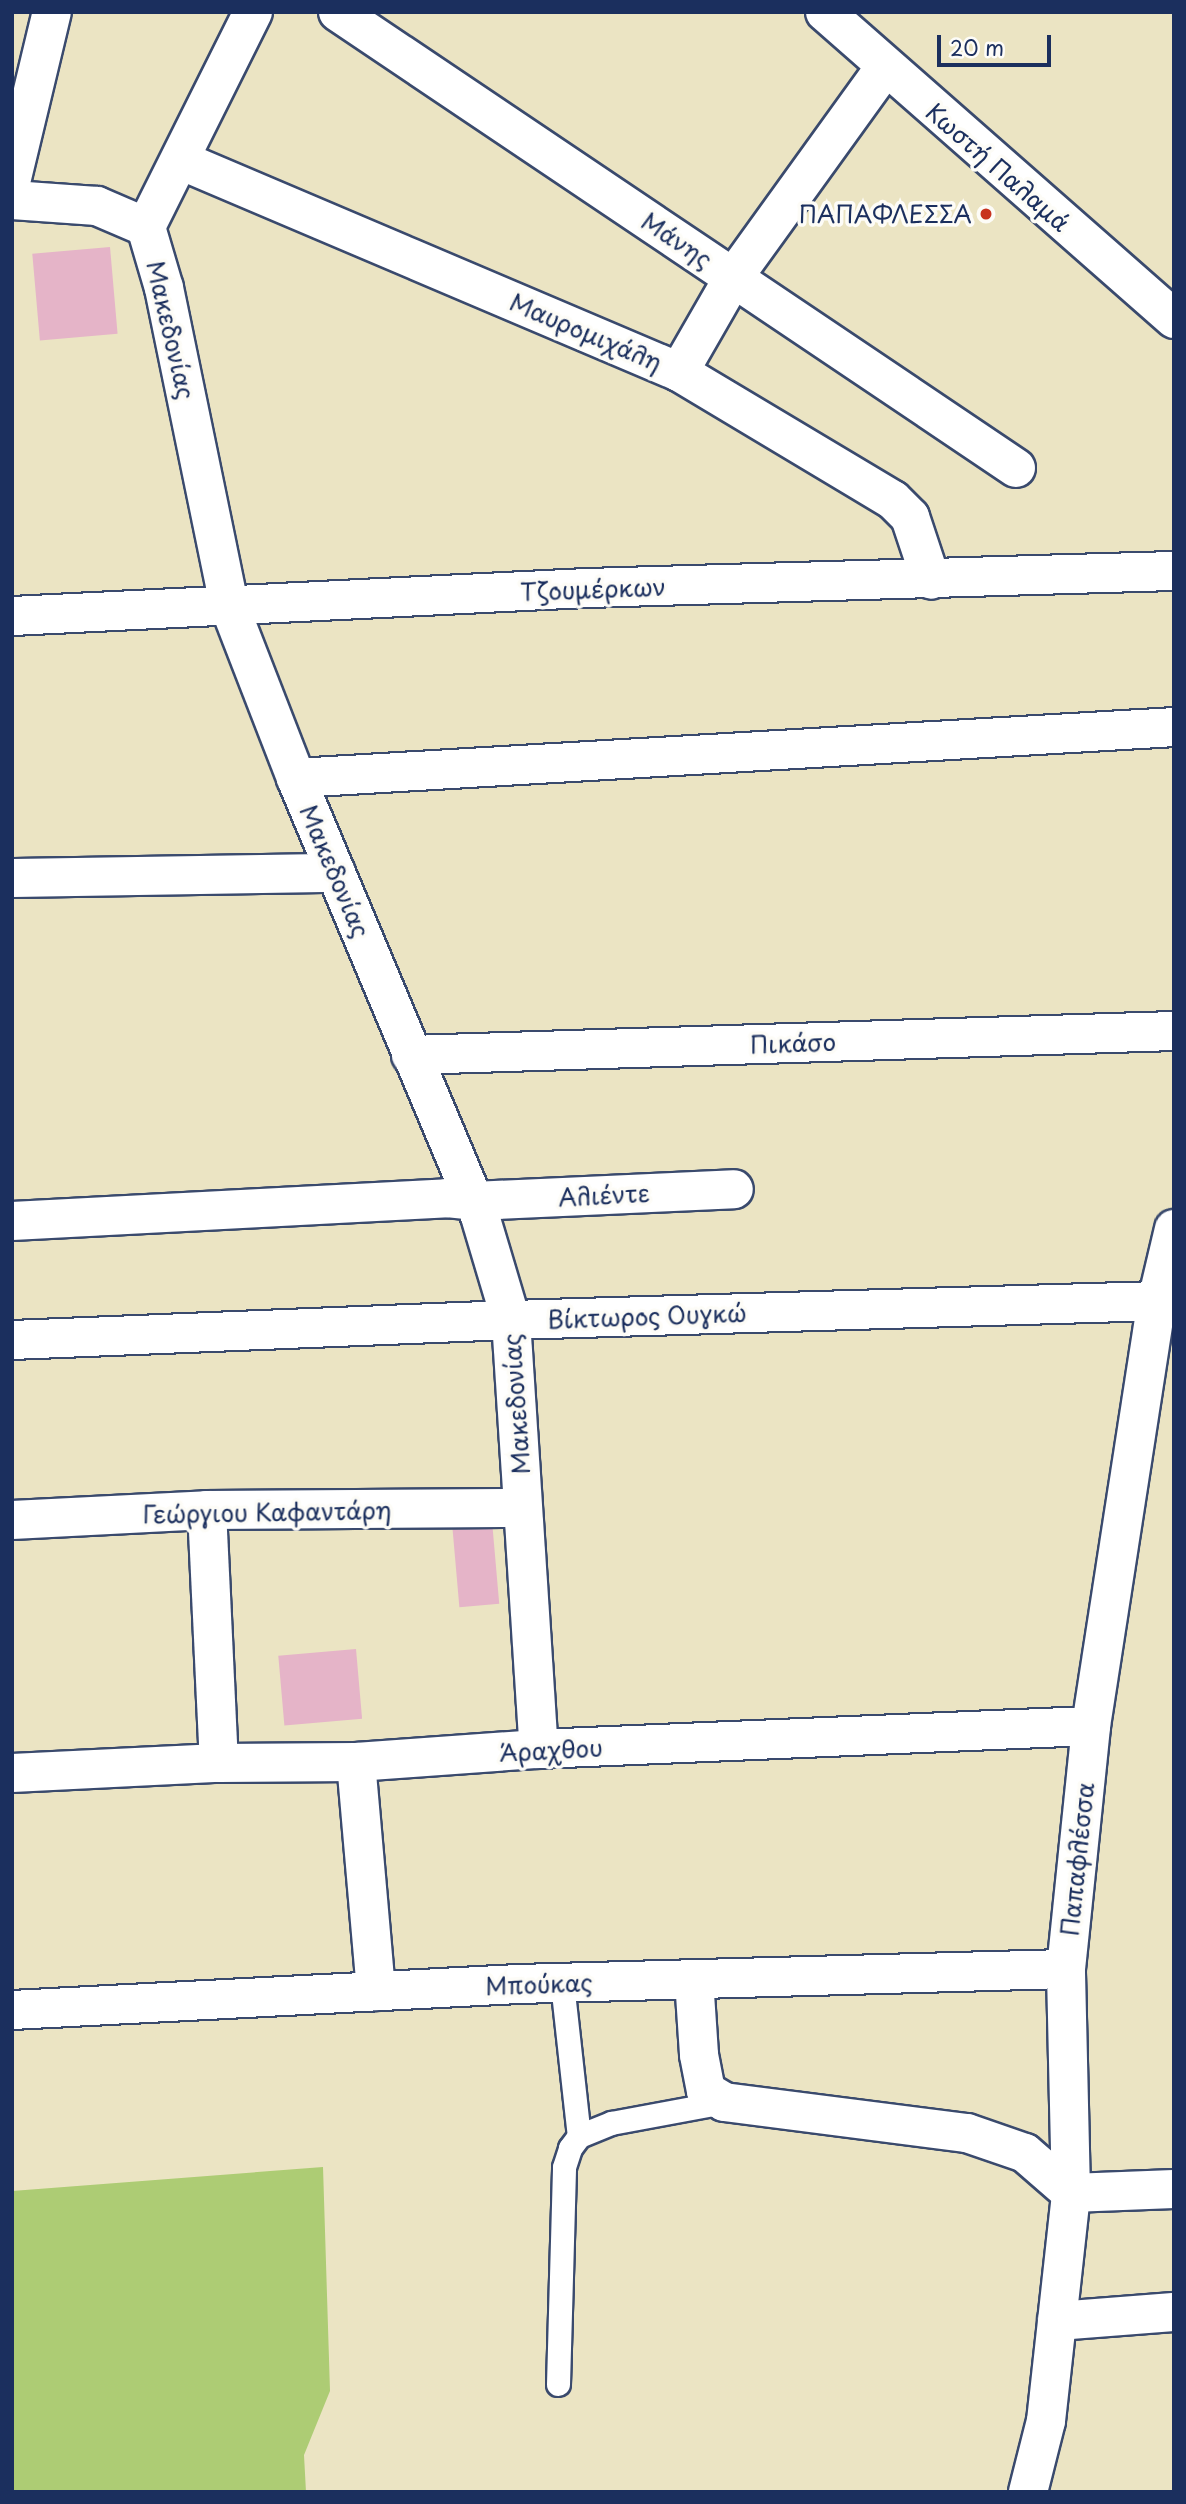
<!DOCTYPE html>
<meta charset="utf-8">
<style>
body{margin:0}
#map{position:relative;width:1186px;height:2504px;overflow:hidden;background:#ebe4c3;font-family:"Playpen Sans",sans-serif}
div>[style]{position:absolute}
[style*='--x']{left:calc(var(--x)*1px);top:calc(var(--y)*1px);width:calc(var(--w)*1px);rotate:calc(var(--a)*1deg)}
.green>*{inset:0;background:#adcc74}
.building>*{inset:0;background:#e5b4c8;transform-origin:0 0}
.roads{filter:drop-shadow(2px 0 #3a4a6d) drop-shadow(-2px 0 #3a4a6d) drop-shadow(0 2px #3a4a6d) drop-shadow(0 -2px #3a4a6d)}
.service>*{height:23px;margin:-11.5px;padding:0 11.5px;transform-origin:11.5px;border-radius:11.5px;background:#fff}
.minor>*{height:38px;margin:-19px;padding:0 19px;transform-origin:19px;border-radius:19px;background:#fff}
.tertiary>*{height:38px;margin:-19px;padding:0 19px;transform-origin:19px;border-radius:19px;background:#fff}
.dots>*{width:19px;height:19px;translate:-50% -50%;box-sizing:border-box;border:4px solid #fdfcf7;border-radius:50%}
span{translate:-50% -50%;white-space:nowrap;text-align:center;line-height:1.15;-webkit-text-stroke:7px #fdfcf7;paint-order:stroke}
.street-label{font-size:24px;color:#1b2f5e}
.poi-label{font-size:24px;color:#1b2f5e}
.right{translate:-100% -50%;text-align:right}
.frame{position:absolute;inset:0;border:14px solid #1b2f5e;pointer-events:none}
.scale{position:absolute;left:937px;top:35px;width:114px;height:32px;box-sizing:border-box;border:4px solid #1b2f5e;border-top:0;padding-left:9px;font-size:21px;line-height:24px;white-space:nowrap;color:#1b2f5e;-webkit-text-stroke:5px #fdfcf7;paint-order:stroke}
</style>
<div id="map">
<div class="green">
<div style="clip-path:polygon(323px 2167px,330px 2391px,304px 2455px,306px 2492px,12px 2492px,12px 2191px)"></div>
</div>
<div class="building">
<div style="left:110px;top:247px;width:87px;height:78px;rotate:85deg"></div>
<div style="left:492px;top:1521px;width:83px;height:40px;rotate:85deg"></div>
<div style="left:356px;top:1649px;width:70px;height:78px;rotate:85deg"></div>
</div>
<div class="roads">
<div class="service">
<div style="--x:562;--y:1983;--w:154;--a:83.7"></div>
<div style="--x:558;--y:2384;--w:217;--a:-88.4"></div>
<div style="--x:564;--y:2167;--w:20;--a:-72"></div>
<div style="--x:570;--y:2148;--w:15;--a:-53"></div>
<div style="--x:579;--y:2136;--w:35;--a:-22"></div>
<div style="--x:611;--y:2123;--w:115;--a:-10.5"></div>
</div>
<div class="minor">
<div style="--x:253;--y:12;--w:240;--a:116.5"></div>
<div style="--x:146;--y:227;--w:64;--a:73.6"></div>
<div style="--x:164;--y:288;--w:324;--a:78.4"></div>
<div style="--x:229;--y:605;--w:186;--a:68.8"></div>
<div style="--x:296;--y:778;--w:475;--a:67.2"></div>
<div style="--x:480;--y:1216;--w:109;--a:73.4"></div>
<div style="--x:511;--y:1320;--w:430;--a:86.3"></div>
<div style="--x:338;--y:12;--w:817;--a:33.92"></div>
<div style="--x:180;--y:160;--w:542;--a:23.02"></div>
<div style="--x:679;--y:372;--w:249;--a:30.9"></div>
<div style="--x:893;--y:500;--w:24;--a:45"></div>
<div style="--x:910;--y:517;--w:66;--a:71.6"></div>
<div style="--x:12;--y:178;--w:171;--a:-76.5"></div>
<div style="--x:12;--y:200;--w:85;--a:4"></div>
<div style="--x:97;--y:206;--w:53;--a:23.2"></div>
<div style="--x:679;--y:372;--w:108;--a:-60.1"></div>
<div style="--x:733;--y:278;--w:260;--a:-54.2"></div>
<div style="--x:12;--y:616;--w:576;--a:-2.79"></div>
<div style="--x:587;--y:588;--w:587;--a:-1.66"></div>
<div style="--x:296;--y:778;--w:879;--a:-3.32"></div>
<div style="--x:12;--y:878;--w:324;--a:-0.9"></div>
<div style="--x:411;--y:1055;--w:763;--a:-1.8"></div>
<div style="--x:12;--y:1221;--w:436;--a:-3"></div>
<div style="--x:447;--y:1198;--w:27;--a:6"></div>
<div style="--x:474;--y:1201;--w:260;--a:-2.6"></div>
<div style="--x:12;--y:1340;--w:499;--a:-2.3"></div>
<div style="--x:511;--y:1320;--w:646;--a:-1.68"></div>
<div style="--x:207;--y:1510;--w:253;--a:87.3"></div>
<div style="--x:12;--y:1520;--w:195;--a:-2.9"></div>
<div style="--x:207;--y:1510;--w:315;--a:-0.4"></div>
<div style="--x:356;--y:1762;--w:230;--a:85"></div>
<div style="--x:12;--y:1773;--w:207;--a:-2.8"></div>
<div style="--x:219;--y:1763;--w:137;--a:-0.4"></div>
<div style="--x:356;--y:1762;--w:183;--a:-4.1"></div>
<div style="--x:539;--y:1749;--w:552;--a:-2.39"></div>
<div style="--x:694;--y:1979;--w:76;--a:86.2"></div>
<div style="--x:699;--y:2055;--w:37;--a:79"></div>
<div style="--x:706;--y:2091;--w:21;--a:31"></div>
<div style="--x:724;--y:2102;--w:245;--a:7.3"></div>
<div style="--x:967;--y:2133;--w:61;--a:19"></div>
<div style="--x:1025;--y:2153;--w:61;--a:41"></div>
<div style="--x:1071;--y:2193;--w:103;--a:-2.2"></div>
<div style="--x:12;--y:2010;--w:507;--a:-2.94"></div>
<div style="--x:518;--y:1984;--w:548;--a:-1.57"></div>
<div style="--x:1057;--y:2321;--w:117;--a:-4.4"></div>
<div style="--x:1028;--y:2492;--w:73;--a:-75.8"></div>
<div style="--x:1046;--y:2421;--w:229;--a:-83.7"></div>
<div style="--x:1071;--y:2193;--w:224;--a:-91.3"></div>
<div style="--x:1066;--y:1969;--w:244;--a:-84.1"></div>
<div style="--x:1091;--y:1726;--w:430;--a:-81.2"></div>
<div style="--x:1157;--y:1301;--w:74;--a:-76.7"></div>
</div>
<div class="tertiary">
<div style="--x:825;--y:12;--w:465;--a:41.3"></div>
</div>
</div>
<div class="dots">
<div style="left:986px;top:214px;background:#c8321e"></div>
</div>
<div class="street-label">
<span style="left:998px;top:167px;rotate:41deg">Κωστή Παλαμά</span>
<span style="left:677px;top:240px;rotate:34deg">Μάνης</span>
<span style="left:171px;top:330px;rotate:77deg">Μακεδονίας</span>
<span style="left:586px;top:332px;rotate:23deg">Μαυρομιχάλη</span>
<span style="left:593px;top:589px;rotate:-2deg">Τζουμέρκων</span>
<span style="left:335px;top:871px;rotate:67deg">Μακεδονίας</span>
<span style="left:793px;top:1043px;rotate:-2deg">Πικάσο</span>
<span style="left:604px;top:1195px;rotate:-3deg">Αλιέντε</span>
<span style="left:647px;top:1316px;rotate:-2deg">Βίκτωρος Ουγκώ</span>
<span style="left:516px;top:1404px;rotate:-94deg">Μακεδονίας</span>
<span style="left:267px;top:1512px;rotate:-1deg">Γεώργιου Καφαντάρη</span>
<span style="left:551px;top:1750px;rotate:-3deg">Άραχθου</span>
<span style="left:1077px;top:1859px;rotate:-84deg">Παπαφλέσσα</span>
<span style="left:539px;top:1984px;rotate:-2deg">Μπούκας</span>
</div>
<div class="poi-label">
<span class="right" style="left:972px;top:214px">ΠΑΠΑΦΛΕΣΣΑ</span>
</div>
<div class="frame"></div>
<div class="scale">20 m</div>
</div>
